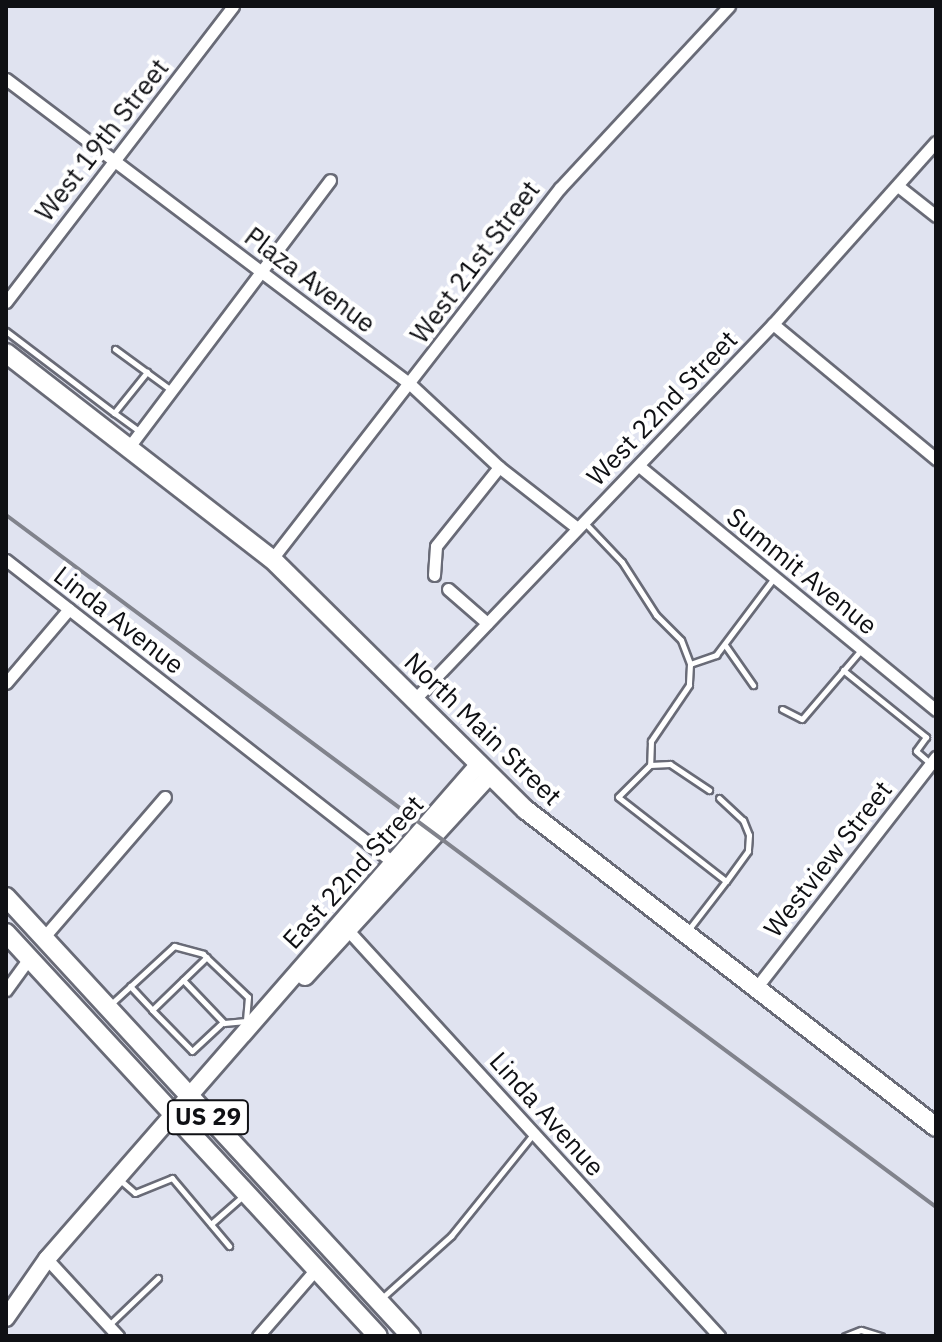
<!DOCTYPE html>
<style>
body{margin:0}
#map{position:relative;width:942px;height:1342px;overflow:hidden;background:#e0e3f0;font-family:"IBM Plex Sans",sans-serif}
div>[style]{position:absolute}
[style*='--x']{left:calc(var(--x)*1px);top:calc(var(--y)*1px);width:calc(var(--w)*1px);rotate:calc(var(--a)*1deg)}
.roads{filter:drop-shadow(2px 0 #696b77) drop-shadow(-2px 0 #696b77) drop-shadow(0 2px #696b77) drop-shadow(0 -2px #696b77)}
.lane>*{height:5px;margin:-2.5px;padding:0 2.5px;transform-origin:2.5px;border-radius:2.5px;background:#fff}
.street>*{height:11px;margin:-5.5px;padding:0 5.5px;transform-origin:5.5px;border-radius:5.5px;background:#fff}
.secondary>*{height:16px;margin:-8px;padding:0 8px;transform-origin:8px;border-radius:8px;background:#fff}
.primary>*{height:18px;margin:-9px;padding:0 9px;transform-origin:9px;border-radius:9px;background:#fff}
.rail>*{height:4px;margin:-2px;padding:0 2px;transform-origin:2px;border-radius:2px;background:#81838c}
span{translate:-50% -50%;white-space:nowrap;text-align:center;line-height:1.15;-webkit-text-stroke:8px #fff;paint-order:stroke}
.shield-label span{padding:2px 6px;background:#fff;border:2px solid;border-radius:6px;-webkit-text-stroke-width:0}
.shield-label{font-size:24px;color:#0f1014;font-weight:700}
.street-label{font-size:26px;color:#0f1014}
.frame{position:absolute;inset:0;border:8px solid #0f1014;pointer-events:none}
</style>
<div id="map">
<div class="roads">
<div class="lane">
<div style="--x:6;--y:331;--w:136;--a:37.2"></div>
<div style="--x:115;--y:349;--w:69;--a:36.2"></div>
<div style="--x:139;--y:431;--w:31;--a:-144"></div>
<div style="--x:114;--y:413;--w:53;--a:-51.2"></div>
<div style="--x:584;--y:522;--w:55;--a:46.5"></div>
<div style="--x:622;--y:562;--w:63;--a:57.3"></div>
<div style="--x:656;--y:615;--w:35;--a:45"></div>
<div style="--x:681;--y:640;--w:26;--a:69"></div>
<div style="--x:690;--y:664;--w:21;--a:93"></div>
<div style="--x:689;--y:685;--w:68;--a:124.2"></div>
<div style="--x:651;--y:741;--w:24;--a:92"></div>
<div style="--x:650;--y:765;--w:45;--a:135"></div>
<div style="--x:618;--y:797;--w:137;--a:37.9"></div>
<div style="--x:726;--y:881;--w:61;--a:127.6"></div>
<div style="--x:725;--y:645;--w:49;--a:55"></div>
<div style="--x:690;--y:664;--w:28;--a:-19"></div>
<div style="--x:716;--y:655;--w:96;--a:-53"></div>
<div style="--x:843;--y:670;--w:107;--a:38.9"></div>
<div style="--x:926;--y:737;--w:17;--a:126"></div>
<div style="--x:916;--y:751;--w:18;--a:41"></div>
<div style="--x:782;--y:709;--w:22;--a:27"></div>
<div style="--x:802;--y:719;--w:91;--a:-49.5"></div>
<div style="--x:650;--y:765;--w:20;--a:-3"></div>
<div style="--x:670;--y:764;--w:47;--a:33.7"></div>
<div style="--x:719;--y:798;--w:33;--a:43"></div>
<div style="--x:743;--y:820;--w:16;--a:68"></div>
<div style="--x:749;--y:835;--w:16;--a:94"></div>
<div style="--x:748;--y:851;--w:37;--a:126"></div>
<div style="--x:183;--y:980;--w:33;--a:-44"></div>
<div style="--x:130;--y:986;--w:33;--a:47"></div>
<div style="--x:111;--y:1004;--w:86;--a:-42.6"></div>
<div style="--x:174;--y:946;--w:30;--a:15"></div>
<div style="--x:203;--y:954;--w:62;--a:43.7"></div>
<div style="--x:248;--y:997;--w:24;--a:95"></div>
<div style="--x:246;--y:1021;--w:22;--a:175"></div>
<div style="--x:224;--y:1023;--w:59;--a:-133.6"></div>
<div style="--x:183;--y:980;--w:43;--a:135.9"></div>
<div style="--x:152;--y:1010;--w:57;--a:45.7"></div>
<div style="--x:192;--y:1051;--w:42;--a:-43.1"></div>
<div style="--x:119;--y:1179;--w:21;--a:41"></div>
<div style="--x:135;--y:1193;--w:40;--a:-22"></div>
<div style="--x:172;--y:1178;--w:89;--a:50"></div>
<div style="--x:211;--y:1224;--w:43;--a:-41.2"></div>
<div style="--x:382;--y:1298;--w:93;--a:-41.9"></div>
<div style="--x:451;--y:1236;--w:132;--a:-51.1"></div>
<div style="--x:109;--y:1325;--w:68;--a:-43.8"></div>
<div style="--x:845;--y:1336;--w:17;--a:-21"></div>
<div style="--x:861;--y:1330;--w:21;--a:17"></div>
</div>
<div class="street">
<div style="--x:6;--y:79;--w:506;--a:37.05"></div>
<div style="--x:410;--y:384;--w:122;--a:43"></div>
<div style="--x:499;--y:467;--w:99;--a:38"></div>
<div style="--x:898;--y:186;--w:48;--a:38.3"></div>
<div style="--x:6;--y:302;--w:373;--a:-52.5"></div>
<div style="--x:773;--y:324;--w:212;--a:39.6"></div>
<div style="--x:129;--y:447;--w:334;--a:-53"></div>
<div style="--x:639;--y:466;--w:384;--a:39.4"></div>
<div style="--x:272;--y:559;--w:470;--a:-52.2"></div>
<div style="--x:560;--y:188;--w:248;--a:-47.1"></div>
<div style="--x:6;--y:560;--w:492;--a:38"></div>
<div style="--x:434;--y:575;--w:29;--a:-86"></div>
<div style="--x:436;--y:546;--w:101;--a:-51.4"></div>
<div style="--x:448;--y:589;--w:52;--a:41.1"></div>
<div style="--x:6;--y:683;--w:97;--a:-49.6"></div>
<div style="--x:415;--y:699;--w:518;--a:-46.33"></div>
<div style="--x:773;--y:324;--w:244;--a:-48.2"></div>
<div style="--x:344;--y:926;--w:556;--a:47.55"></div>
<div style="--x:44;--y:937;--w:185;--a:-49.2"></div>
<div style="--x:756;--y:988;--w:293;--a:-52.1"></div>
<div style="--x:6;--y:990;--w:39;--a:-54"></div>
<div style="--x:47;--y:1259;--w:105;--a:47.3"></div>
<div style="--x:258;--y:1336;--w:89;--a:-49.1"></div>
</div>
<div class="secondary">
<div style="--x:305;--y:977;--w:273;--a:-47.5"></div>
<div style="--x:6;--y:1318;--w:72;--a:-55.2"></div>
<div style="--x:47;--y:1259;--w:656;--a:-48.9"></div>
</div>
<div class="primary">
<div style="--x:6;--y:353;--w:336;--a:37.8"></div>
<div style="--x:272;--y:559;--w:357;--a:44.7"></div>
<div style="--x:526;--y:810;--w:518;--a:37.71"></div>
<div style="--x:6;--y:897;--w:597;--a:47.31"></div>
<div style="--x:6;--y:933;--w:548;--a:47.29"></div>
</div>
</div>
<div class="rail">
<div style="--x:6;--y:515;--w:1159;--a:36.65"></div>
</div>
<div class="shield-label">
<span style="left:208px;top:1117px">US 29</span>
</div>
<div class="street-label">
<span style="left:102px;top:140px;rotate:-52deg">West 19th Street</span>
<span style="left:475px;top:262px;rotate:-53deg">West 21st Street</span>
<span style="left:310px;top:280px;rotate:37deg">Plaza Avenue</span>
<span style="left:662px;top:408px;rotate:-46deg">West 22nd Street</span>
<span style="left:802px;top:571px;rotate:39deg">Summit Avenue</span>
<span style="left:119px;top:620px;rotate:38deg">Linda Avenue</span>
<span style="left:483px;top:729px;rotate:44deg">North Main Street</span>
<span style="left:828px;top:859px;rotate:-52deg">Westview Street</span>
<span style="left:353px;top:872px;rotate:-48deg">East 22nd Street</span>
<span style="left:547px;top:1114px;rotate:48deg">Linda Avenue</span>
</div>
<div class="frame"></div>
</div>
